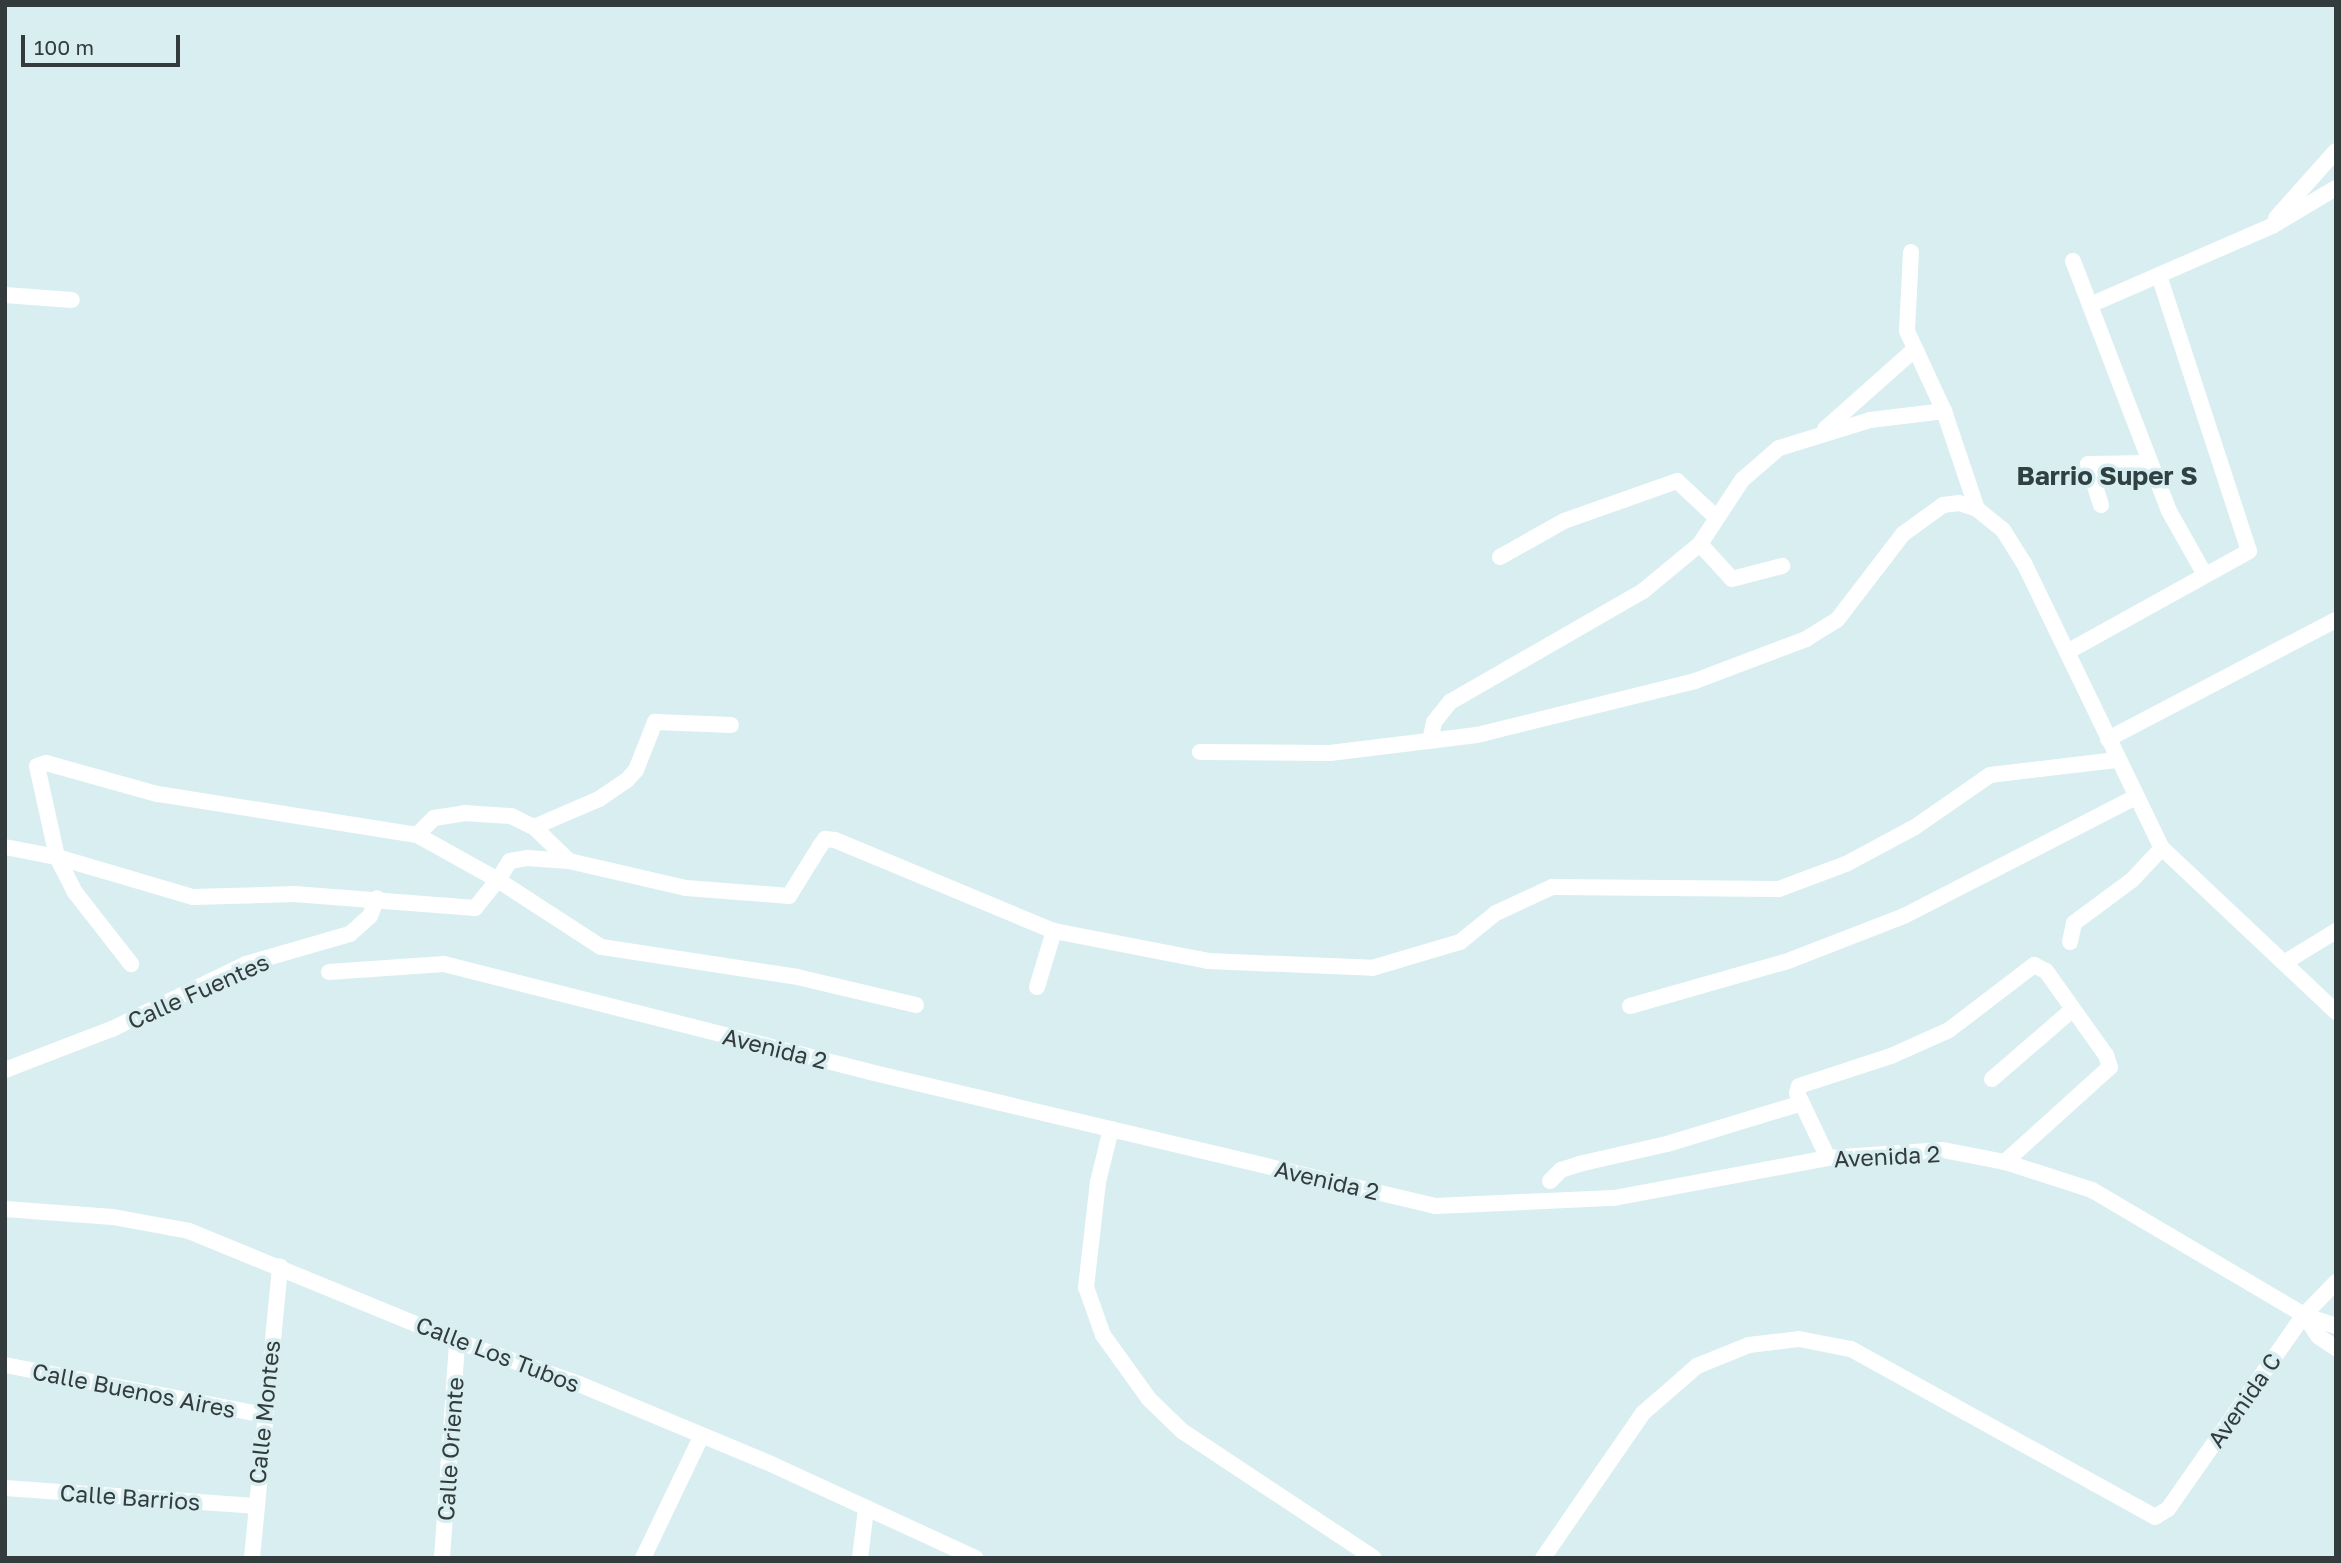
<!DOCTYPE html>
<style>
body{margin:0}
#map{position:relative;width:2341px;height:1563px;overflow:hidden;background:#d8eef1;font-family:"Golos Text",sans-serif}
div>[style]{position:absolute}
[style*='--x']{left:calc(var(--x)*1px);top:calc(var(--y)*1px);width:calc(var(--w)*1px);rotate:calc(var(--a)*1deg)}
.minor>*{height:16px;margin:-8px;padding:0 8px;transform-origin:8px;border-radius:8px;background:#fff}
span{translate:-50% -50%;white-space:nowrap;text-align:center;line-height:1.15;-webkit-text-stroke:7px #d8eef1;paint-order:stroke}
.street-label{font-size:23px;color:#333b3d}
.quarter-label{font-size:26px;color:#2f4143;font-weight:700}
.frame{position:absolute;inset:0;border:7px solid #333b3d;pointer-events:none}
.scale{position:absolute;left:21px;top:35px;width:159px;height:32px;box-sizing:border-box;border:4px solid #333b3d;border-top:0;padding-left:9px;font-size:21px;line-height:24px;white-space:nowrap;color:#333b3d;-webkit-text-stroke:5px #d8eef1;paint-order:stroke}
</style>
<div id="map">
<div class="minor">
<div style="--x:2276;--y:218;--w:90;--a:-48.2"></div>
<div style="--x:1911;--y:252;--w:79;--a:92.9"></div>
<div style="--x:1907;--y:331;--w:88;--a:65.2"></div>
<div style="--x:1944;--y:411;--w:103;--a:71.4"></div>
<div style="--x:2073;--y:261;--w:268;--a:69"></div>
<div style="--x:2169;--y:511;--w:73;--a:60.6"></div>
<div style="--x:5;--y:295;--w:67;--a:4.3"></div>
<div style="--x:2090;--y:305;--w:198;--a:-23.5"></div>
<div style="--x:2272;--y:226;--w:74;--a:-30.7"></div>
<div style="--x:1825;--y:429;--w:120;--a:-41.6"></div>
<div style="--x:2101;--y:505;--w:43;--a:-107.6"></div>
<div style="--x:2088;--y:464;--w:62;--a:-0.9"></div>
<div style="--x:1700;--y:544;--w:47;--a:47.6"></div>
<div style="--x:1732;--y:579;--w:52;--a:-14.6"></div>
<div style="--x:1500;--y:557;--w:73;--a:-29.4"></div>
<div style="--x:1564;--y:521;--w:120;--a:-19.5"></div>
<div style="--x:1677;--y:481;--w:54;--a:42.8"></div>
<div style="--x:2067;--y:652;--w:208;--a:-29"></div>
<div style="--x:2249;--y:551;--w:290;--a:-108.1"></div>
<div style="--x:2108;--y:739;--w:257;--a:-27.6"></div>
<div style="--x:1430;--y:741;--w:19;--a:-78"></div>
<div style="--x:1434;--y:722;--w:26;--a:-51"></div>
<div style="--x:1450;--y:702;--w:223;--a:-29.9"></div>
<div style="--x:1643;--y:591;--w:74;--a:-39.5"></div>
<div style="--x:1700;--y:544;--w:77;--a:-56.7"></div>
<div style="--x:1742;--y:480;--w:49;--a:-40.9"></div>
<div style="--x:1779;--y:448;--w:95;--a:-17.1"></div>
<div style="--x:1870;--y:420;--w:75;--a:-6.9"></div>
<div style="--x:1200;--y:752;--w:130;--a:0.4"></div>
<div style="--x:1330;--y:753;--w:148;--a:-7"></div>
<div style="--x:1477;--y:735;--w:225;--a:-13.9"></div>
<div style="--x:1695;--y:681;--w:119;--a:-20.7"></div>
<div style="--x:1806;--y:639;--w:36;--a:-32"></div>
<div style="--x:1837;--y:620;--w:108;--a:-52.5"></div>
<div style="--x:1903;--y:534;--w:49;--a:-35.9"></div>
<div style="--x:1943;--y:505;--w:16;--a:-7"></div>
<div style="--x:1959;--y:503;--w:19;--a:18"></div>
<div style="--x:1977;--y:509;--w:33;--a:39"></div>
<div style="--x:2003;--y:530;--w:39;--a:58"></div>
<div style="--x:2024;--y:563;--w:317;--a:64.2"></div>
<div style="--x:2162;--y:848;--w:239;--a:43.3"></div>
<div style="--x:534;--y:827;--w:71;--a:-23.3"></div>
<div style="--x:599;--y:799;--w:34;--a:-34"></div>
<div style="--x:627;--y:780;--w:13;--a:-48"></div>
<div style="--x:636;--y:770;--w:52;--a:-68.4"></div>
<div style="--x:655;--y:722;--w:76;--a:2.3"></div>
<div style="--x:417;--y:835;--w:24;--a:-45"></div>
<div style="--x:434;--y:818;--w:30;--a:-9"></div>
<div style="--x:464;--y:813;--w:47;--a:3.7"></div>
<div style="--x:511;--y:816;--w:25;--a:26"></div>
<div style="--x:534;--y:827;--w:49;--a:44.2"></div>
<div style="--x:5;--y:847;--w:53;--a:10.9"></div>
<div style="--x:57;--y:857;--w:142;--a:16.4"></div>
<div style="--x:193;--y:897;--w:101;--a:-1.7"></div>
<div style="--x:294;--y:894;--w:182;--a:4.4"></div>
<div style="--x:475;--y:908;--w:36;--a:-51"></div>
<div style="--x:498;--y:880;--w:93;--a:-150.9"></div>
<div style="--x:417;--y:835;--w:263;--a:-171"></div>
<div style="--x:157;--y:794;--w:115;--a:-164.4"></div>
<div style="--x:46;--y:763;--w:9;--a:162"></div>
<div style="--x:37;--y:766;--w:93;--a:77.6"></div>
<div style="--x:57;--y:857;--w:38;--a:63"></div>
<div style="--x:74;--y:891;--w:93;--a:52"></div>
<div style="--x:2070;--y:942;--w:19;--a:-78"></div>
<div style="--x:2074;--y:923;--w:72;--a:-36.6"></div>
<div style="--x:2132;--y:880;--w:44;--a:-46.8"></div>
<div style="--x:2287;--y:961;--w:57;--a:-31.5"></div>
<div style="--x:329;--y:972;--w:115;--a:-4"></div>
<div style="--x:444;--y:964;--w:439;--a:14.2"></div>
<div style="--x:870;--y:1072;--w:581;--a:13.34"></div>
<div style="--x:1435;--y:1206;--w:179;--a:-2.6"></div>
<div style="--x:1614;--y:1198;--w:218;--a:-10.6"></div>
<div style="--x:1828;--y:1158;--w:115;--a:-4"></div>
<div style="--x:1943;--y:1150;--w:63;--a:11"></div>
<div style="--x:2005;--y:1162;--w:91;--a:17.8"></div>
<div style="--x:2092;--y:1190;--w:246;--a:30.5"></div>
<div style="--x:2304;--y:1315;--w:34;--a:19"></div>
<div style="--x:1037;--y:987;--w:59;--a:-73.1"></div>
<div style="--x:916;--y:1005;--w:121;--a:-166.7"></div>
<div style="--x:798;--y:977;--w:199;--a:-171.3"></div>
<div style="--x:601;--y:947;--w:123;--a:-147"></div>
<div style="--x:498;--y:880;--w:22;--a:-58"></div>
<div style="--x:510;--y:861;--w:17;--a:-10"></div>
<div style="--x:527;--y:858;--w:42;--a:4.1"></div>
<div style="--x:569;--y:861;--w:120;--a:13"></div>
<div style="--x:686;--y:888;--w:103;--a:4.4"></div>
<div style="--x:789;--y:896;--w:59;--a:-58.2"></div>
<div style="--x:820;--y:846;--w:9;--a:-54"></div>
<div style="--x:825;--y:839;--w:10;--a:6"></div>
<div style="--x:835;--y:840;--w:237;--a:22.6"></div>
<div style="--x:1054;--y:931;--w:157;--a:11"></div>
<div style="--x:1208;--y:961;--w:164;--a:2.4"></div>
<div style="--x:1372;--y:968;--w:92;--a:-16.5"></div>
<div style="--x:1460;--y:942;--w:46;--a:-38.9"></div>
<div style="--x:1496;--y:913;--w:62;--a:-24.9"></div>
<div style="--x:1552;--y:887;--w:227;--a:0.5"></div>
<div style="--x:1779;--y:889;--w:72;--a:-20.5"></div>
<div style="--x:1846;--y:864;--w:78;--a:-28.2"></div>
<div style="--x:1915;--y:827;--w:91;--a:-34.7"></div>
<div style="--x:1990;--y:775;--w:127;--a:-6.8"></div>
<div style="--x:1630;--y:1006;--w:164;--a:-15.9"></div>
<div style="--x:1788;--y:961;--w:124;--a:-21.2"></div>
<div style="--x:1904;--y:916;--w:259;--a:-27.2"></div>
<div style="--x:5;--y:1070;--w:115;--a:-21"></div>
<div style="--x:112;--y:1029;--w:149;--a:-25.9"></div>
<div style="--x:246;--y:964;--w:108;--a:-16.1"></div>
<div style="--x:350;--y:934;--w:27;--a:-42"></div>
<div style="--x:370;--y:916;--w:19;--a:-69"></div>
<div style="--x:1992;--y:1079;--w:106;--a:-40.8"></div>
<div style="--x:1111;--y:1129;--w:55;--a:103.8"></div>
<div style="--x:1098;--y:1182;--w:106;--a:96.5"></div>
<div style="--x:1086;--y:1287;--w:51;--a:70.5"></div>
<div style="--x:1103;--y:1335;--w:79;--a:54.3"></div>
<div style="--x:1149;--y:1399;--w:46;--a:44.1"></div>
<div style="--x:1182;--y:1431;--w:230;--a:33.5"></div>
<div style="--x:1828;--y:1158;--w:72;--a:-115.5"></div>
<div style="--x:1797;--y:1093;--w:7;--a:-74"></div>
<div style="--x:1799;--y:1086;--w:97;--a:-18.1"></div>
<div style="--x:1891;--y:1056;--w:64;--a:-24.1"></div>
<div style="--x:1949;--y:1030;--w:107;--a:-37.4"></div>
<div style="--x:2034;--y:965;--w:13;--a:27"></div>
<div style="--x:2046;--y:971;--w:103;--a:54.5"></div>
<div style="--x:2106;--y:1055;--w:13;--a:72"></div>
<div style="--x:2110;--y:1067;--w:142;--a:137.9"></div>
<div style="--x:1550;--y:1181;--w:16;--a:-45"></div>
<div style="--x:1561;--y:1170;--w:19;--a:-18"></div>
<div style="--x:1579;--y:1164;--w:90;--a:-12.8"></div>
<div style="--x:1667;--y:1144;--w:141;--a:-16.9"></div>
<div style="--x:5;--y:1209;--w:108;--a:4.2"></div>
<div style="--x:113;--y:1217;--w:77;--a:10.4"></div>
<div style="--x:189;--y:1231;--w:290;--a:22.3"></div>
<div style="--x:457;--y:1341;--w:129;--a:19.4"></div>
<div style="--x:579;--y:1384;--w:208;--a:22.6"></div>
<div style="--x:771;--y:1464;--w:225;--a:24.7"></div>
<div style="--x:2304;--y:1315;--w:25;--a:56"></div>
<div style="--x:2318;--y:1336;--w:22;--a:34"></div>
<div style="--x:5;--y:1365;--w:264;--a:10.9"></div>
<div style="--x:5;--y:1488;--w:250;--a:4.1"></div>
<div style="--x:252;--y:1558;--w:293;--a:-84.5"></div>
<div style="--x:442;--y:1558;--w:218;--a:-86"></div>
<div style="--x:643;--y:1558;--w:134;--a:-64.4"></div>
<div style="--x:860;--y:1558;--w:49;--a:-83"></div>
<div style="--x:1543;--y:1558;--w:176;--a:-55.4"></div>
<div style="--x:1643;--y:1413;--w:72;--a:-41"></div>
<div style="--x:1697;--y:1366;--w:56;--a:-22"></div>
<div style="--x:1749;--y:1345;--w:50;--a:-6.8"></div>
<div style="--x:1799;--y:1339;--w:53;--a:10.9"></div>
<div style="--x:1851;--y:1349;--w:347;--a:28.9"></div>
<div style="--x:2155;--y:1517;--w:15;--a:-32"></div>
<div style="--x:2168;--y:1509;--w:237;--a:-55"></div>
<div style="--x:2304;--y:1315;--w:46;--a:-45.9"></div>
</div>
<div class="street-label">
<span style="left:198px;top:991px;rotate:-24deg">Calle Fuentes</span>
<span style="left:775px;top:1048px;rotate:14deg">Avenida 2</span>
<span style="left:1887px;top:1156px;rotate:-3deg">Avenida 2</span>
<span style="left:1327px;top:1180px;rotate:13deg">Avenida 2</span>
<span style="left:498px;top:1354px;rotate:21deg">Calle Los Tubos</span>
<span style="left:134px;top:1390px;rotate:11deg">Calle Buenos Aires</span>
<span style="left:2244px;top:1400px;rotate:-55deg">Avenida C</span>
<span style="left:264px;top:1412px;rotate:-84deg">Calle Montes</span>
<span style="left:450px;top:1449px;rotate:-86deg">Calle Oriente</span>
<span style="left:130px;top:1497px;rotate:4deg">Calle Barrios</span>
</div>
<div class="quarter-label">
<span style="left:2107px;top:476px">Barrio Super S</span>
</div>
<div class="frame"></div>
<div class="scale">100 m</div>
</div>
